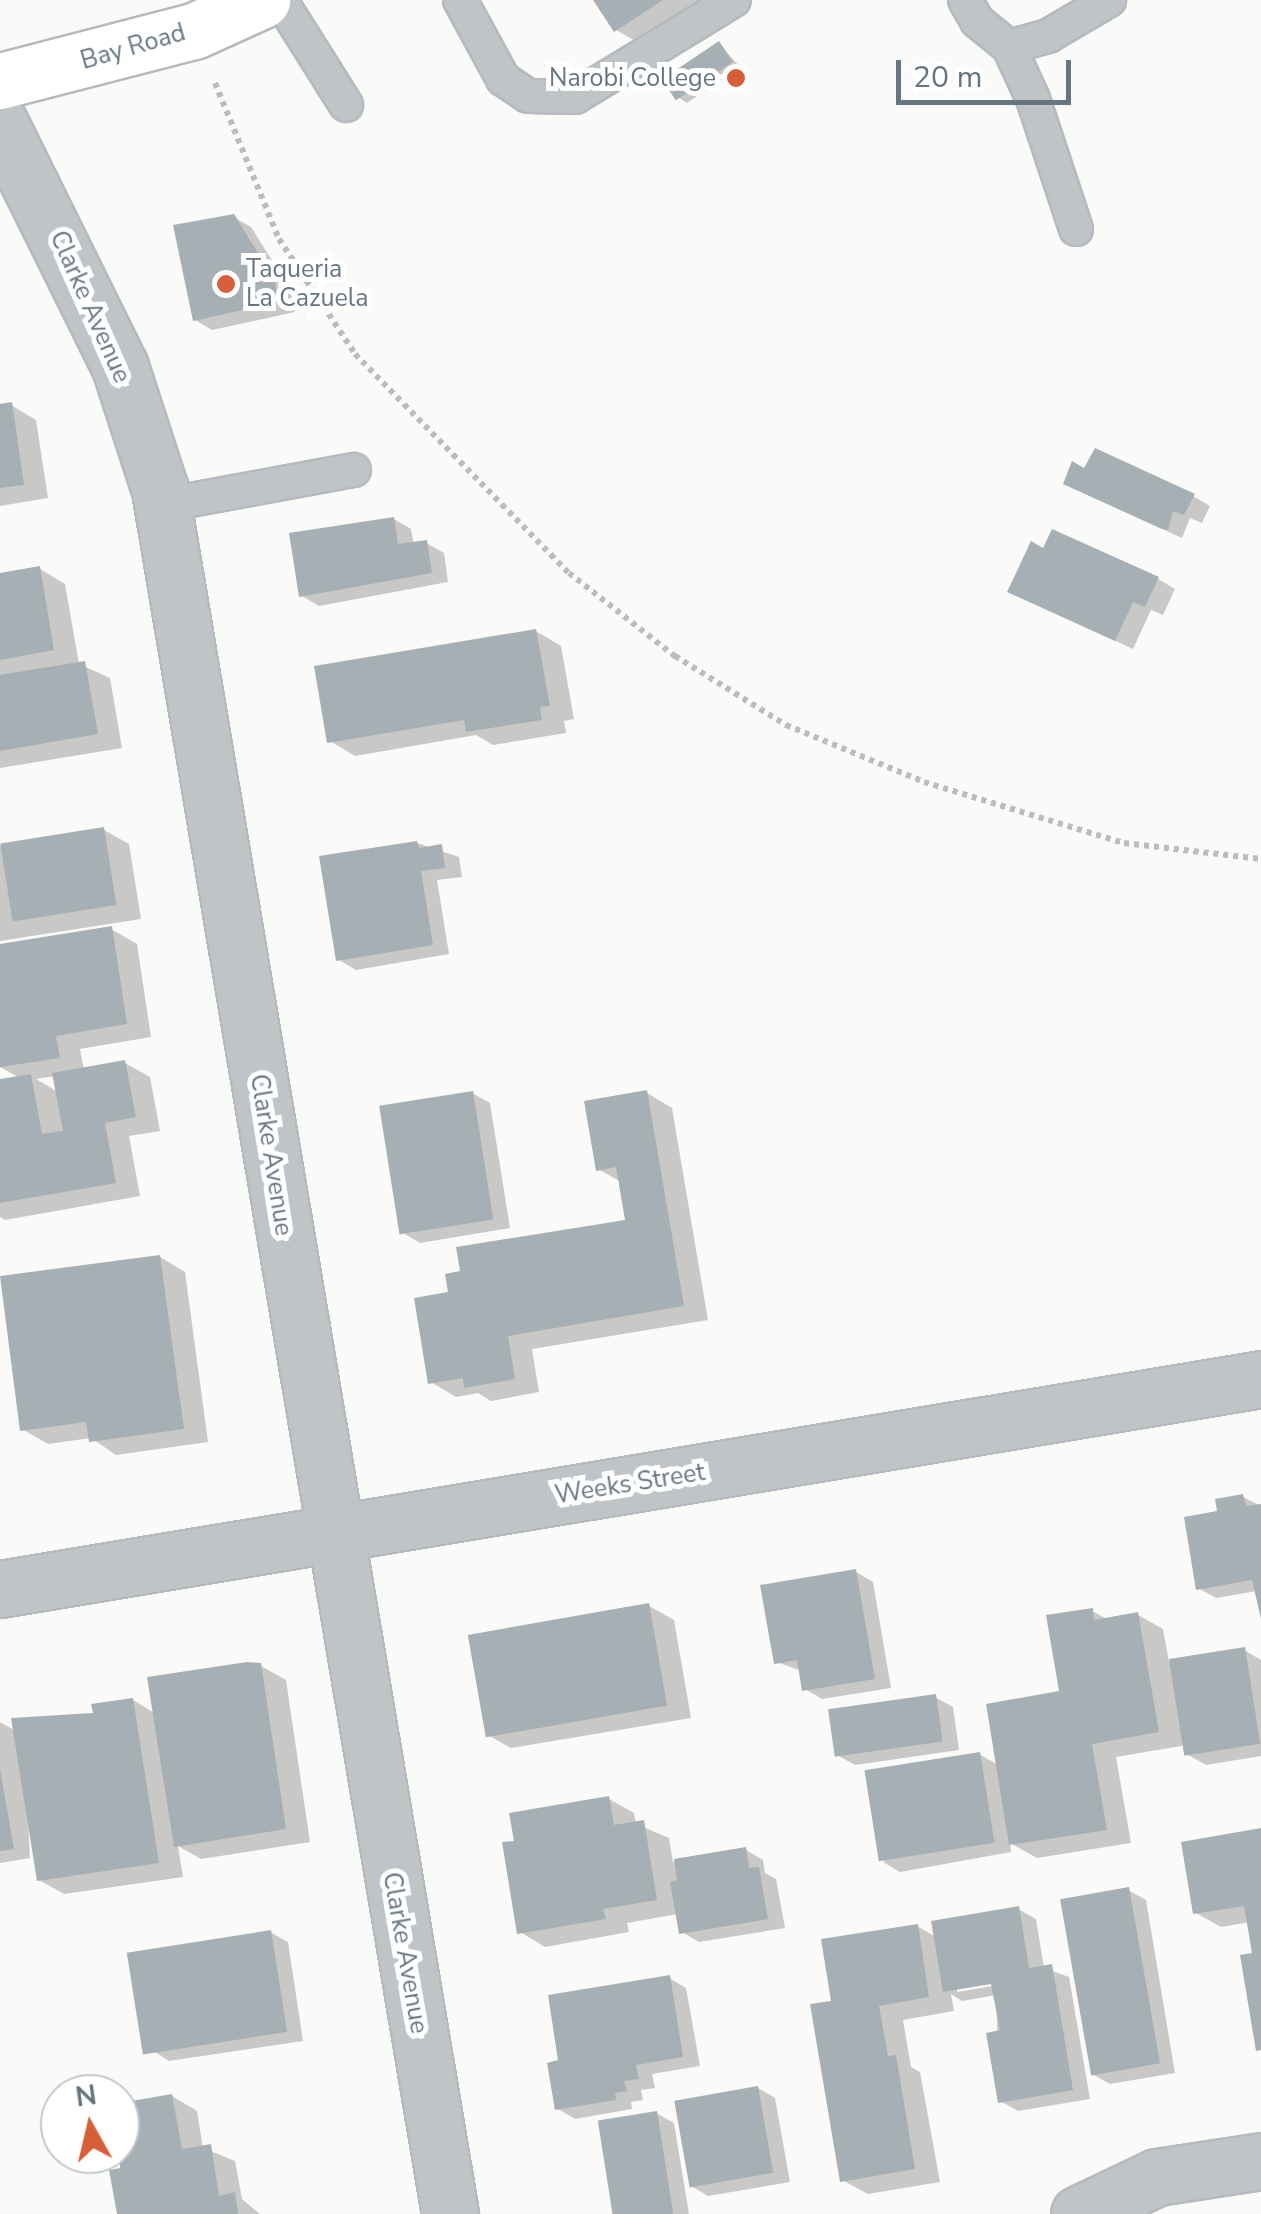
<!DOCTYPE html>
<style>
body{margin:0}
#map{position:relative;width:1261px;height:2214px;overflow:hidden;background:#fafaf8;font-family:"Nunito Sans",sans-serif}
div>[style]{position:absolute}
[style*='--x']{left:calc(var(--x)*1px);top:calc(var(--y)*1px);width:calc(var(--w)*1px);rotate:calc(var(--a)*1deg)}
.shadow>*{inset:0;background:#0003}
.building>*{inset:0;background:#a6afb4;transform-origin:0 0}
.path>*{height:6px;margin-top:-3px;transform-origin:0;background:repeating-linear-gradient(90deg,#babdc0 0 5px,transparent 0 10px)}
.roads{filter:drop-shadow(2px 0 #b4babe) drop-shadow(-2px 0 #b4babe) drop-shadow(0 2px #b4babe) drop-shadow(0 -2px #b4babe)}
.service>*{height:32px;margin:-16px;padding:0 16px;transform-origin:16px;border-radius:16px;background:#bfc4c7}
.minor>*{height:55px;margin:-27.5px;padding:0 27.5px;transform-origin:27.5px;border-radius:27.5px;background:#bfc4c7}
.secondary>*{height:55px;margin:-27.5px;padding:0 27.5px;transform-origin:27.5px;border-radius:27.5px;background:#fff}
.dots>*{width:28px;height:28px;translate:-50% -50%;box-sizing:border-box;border:5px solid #fff;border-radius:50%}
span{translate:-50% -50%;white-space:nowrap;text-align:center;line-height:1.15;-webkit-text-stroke:10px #fff;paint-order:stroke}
.street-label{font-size:25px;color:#667680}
.poi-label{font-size:25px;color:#667680}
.right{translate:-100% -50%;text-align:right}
.left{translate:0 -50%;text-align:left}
.north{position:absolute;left:40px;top:2074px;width:100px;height:100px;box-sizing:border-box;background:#fff;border:2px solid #c2c8cc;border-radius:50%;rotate:352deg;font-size:28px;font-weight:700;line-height:40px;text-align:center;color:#667680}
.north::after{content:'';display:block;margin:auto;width:35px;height:45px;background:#d75e3b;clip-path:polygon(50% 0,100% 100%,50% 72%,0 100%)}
.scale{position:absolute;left:896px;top:60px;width:175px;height:45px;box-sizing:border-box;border:5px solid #667680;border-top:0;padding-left:12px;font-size:30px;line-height:35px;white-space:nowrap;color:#667680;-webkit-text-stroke:8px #fff;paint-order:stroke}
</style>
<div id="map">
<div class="shadow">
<div style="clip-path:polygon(596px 0,709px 0,641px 44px,616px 30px)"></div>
<div style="clip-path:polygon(719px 44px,740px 67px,687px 103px,679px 98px)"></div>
<div style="clip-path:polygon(233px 217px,251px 227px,291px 291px,295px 312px,212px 330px,195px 320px)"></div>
<div style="clip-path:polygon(11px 405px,36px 420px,48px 498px,0 506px,0 407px)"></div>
<div style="clip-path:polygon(1085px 471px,1193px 496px,1210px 506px,1202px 523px,1190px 518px,1182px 538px,1084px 493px)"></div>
<div style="clip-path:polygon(394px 519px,411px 529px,414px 545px,426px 543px,444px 553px,448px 582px,319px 606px,302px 596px)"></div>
<div style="clip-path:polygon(1044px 551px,1158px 579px,1175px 589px,1163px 615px,1151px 610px,1133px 649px,1028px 600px)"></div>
<div style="clip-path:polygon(40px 569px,65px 584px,79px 664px,110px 678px,122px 748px,0 768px,0 576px)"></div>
<div style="clip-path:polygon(536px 631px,561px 646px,574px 719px,564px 721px,566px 733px,493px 745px,476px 735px,355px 756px,330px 741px)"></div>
<div style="clip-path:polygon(104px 830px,129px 844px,141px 919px,0 941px,0 846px)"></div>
<div style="clip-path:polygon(417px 843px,459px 857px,462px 877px,437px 880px,449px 954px,356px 970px,339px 960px)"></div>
<div style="clip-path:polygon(evenodd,111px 929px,137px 944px,151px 1037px,80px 1049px,84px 1070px,125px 1063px,150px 1077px,160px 1131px,129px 1136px,140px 1196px,5px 1220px,0 1217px,0 1082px,20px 1078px,0 1067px,0 947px,111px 929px,55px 1076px,58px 1092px,36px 1079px,55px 1076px)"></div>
<div style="clip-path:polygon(472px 1093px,490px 1103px,510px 1228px,420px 1243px,403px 1233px)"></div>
<div style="clip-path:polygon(647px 1093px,672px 1108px,708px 1320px,532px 1349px,539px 1392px,491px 1401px,478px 1393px,456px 1397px,431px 1382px,451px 1294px,628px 1222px,621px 1182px,598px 1169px)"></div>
<div style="clip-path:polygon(160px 1257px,185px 1272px,208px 1442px,116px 1455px,91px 1438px,48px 1444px,22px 1429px)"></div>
<div style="clip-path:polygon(1243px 1497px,1261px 1506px,1261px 1616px,1257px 1591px,1216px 1598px,1198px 1588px)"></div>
<div style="clip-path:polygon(856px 1572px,873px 1582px,891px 1688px,822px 1699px,805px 1689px,802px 1671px,776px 1662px)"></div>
<div style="clip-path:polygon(649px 1606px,674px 1620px,691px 1718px,511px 1748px,486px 1734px)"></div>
<div style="clip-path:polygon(1092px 1611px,1109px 1620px,1138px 1615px,1163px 1629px,1169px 1662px,1244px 1650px,1261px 1660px,1261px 1756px,1206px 1765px,1188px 1755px,1187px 1745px,1116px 1757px,1131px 1843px,1037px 1858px,1010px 1843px,1011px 1852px,900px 1872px,883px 1862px,979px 1754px,998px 1765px,1062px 1693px)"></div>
<div style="clip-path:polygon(261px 1666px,286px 1680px,310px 1842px,201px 1859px,178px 1846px,183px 1877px,64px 1894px,39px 1880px,27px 1800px,30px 1858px,0 1863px,0 1722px,16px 1731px,95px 1716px,133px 1700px,156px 1714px)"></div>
<div style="clip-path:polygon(935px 1697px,953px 1707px,959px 1750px,855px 1765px,837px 1755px)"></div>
<div style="clip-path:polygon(609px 1799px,634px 1813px,636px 1824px,669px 1838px,673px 1862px,746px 1850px,763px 1860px,765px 1873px,776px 1879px,785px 1928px,699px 1942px,682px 1932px,678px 1914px,627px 1923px,629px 1932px,545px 1947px,520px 1932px,517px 1843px)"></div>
<div style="clip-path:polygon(1261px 1830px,1261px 2051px,1250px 1922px,1221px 1927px,1196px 1913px)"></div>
<div style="clip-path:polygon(1128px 1890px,1146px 1900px,1175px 2073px,1110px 2084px,1092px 2074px)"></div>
<div style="clip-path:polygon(evenodd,1018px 1909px,1036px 1919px,1044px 1968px,1069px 1977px,1090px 2099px,1018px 2111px,1000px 2101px,996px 1995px,962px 2001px,951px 1994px,954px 2011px,903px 2020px,911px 2067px,920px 2072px,940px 2182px,868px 2194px,842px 2180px,834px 2003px,917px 1926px,936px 1937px,1018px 1909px,1003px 1979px,1004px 1984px,957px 1992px,957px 1987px,1003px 1979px)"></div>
<div style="clip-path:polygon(270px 1932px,288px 1942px,303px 2041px,169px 2061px,152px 2050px)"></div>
<div style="clip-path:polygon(669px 1978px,686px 1988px,700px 2066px,652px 2074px,655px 2088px,641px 2090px,643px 2100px,631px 2102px,632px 2109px,575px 2119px,558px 2109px,561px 2062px)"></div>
<div style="clip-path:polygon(758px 2088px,775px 2098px,790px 2182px,708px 2196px,691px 2186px)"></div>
<div style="clip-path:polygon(172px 2096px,197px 2111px,203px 2148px,235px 2161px,242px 2199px,260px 2214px,120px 2214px,120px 2105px)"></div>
<div style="clip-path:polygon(656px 2113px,674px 2123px,689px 2214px,616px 2214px)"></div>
</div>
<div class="building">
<div style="clip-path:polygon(593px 0,663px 0,614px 32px)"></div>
<div style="left:719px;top:41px;width:25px;height:69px;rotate:56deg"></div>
<div style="clip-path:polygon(234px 214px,274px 279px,279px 302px,193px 321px,173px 225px)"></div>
<div style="clip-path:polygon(12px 402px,24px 485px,0 488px,0 404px)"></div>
<div style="clip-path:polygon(1095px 448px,1195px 494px,1184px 515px,1173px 511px,1168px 530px,1162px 529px,1063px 484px,1072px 461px,1084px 468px)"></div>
<div style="clip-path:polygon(394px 517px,398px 544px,427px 540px,432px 573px,299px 597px,289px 533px)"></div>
<div style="clip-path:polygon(1052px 529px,1159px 577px,1145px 607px,1133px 602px,1115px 641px,1007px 592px,1031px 541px,1043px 548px)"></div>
<div style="clip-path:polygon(40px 566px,54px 650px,0 660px,0 573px)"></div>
<div style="clip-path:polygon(536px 629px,550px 706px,540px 707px,542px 720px,466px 732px,464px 720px,327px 743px,314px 666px)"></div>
<div style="clip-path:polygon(85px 661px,98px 734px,0 751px,0 675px)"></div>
<div style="left:104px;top:827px;width:79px;height:105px;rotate:81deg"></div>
<div style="clip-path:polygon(417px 841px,419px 848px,442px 844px,445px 868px,421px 871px,433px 945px,336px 961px,319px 856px)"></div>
<div style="clip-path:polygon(112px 926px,127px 1024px,56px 1036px,60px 1058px,0 1067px,0 944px)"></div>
<div style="clip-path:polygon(125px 1060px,136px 1117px,105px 1123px,116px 1183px,0 1203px,0 1079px,31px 1074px,42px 1134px,63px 1131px,52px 1073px)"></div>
<div style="clip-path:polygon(647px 1090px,684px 1306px,508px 1336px,515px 1379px,464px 1388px,463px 1378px,428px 1384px,414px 1298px,448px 1292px,445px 1274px,460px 1271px,456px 1247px,625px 1220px,616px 1167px,596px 1171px,584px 1101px)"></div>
<div style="left:473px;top:1091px;width:130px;height:95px;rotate:81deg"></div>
<div style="clip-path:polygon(160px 1255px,184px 1429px,89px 1442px,86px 1422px,20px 1431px,0 1276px)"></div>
<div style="clip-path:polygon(1243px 1494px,1246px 1506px,1261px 1504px,1261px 1619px,1252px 1580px,1196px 1590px,1184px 1517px,1217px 1511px,1215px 1499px)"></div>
<div style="clip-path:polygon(856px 1569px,875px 1679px,802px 1691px,797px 1660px,774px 1664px,760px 1585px)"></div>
<div style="left:649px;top:1603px;width:104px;height:184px;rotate:80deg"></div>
<div style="clip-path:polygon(1093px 1608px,1094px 1620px,1138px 1612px,1159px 1732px,1092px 1744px,1107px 1830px,1009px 1845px,986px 1704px,1059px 1691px,1046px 1615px)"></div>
<div style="left:1245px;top:1647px;width:98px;height:77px;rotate:81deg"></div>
<div style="clip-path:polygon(247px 1662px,261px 1663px,286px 1829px,174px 1847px,147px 1677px)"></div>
<div style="left:936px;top:1694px;width:48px;height:109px;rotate:82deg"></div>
<div style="clip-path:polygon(133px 1698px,159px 1863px,37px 1881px,11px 1718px,93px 1713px,91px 1704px)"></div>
<div style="left:980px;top:1752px;width:92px;height:117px;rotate:81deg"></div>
<div style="clip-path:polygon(0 1769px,14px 1849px,0 1851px)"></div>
<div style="clip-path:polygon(609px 1796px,614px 1825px,644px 1820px,657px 1900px,603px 1909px,606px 1919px,517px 1934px,502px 1842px,514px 1841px,509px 1813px)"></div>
<div style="clip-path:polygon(1261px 1828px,1261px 2050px,1256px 2051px,1240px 1955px,1252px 1953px,1244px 1906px,1193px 1914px,1181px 1842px)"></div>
<div style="clip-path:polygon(746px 1847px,749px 1868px,759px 1867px,768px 1919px,679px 1934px,670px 1882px,677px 1880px,674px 1859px)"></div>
<div style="left:1129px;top:1887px;width:179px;height:70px;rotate:80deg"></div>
<div style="clip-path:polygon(1019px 1906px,1029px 1968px,1052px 1964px,1073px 2090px,998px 2103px,986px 2033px,1000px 2030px,991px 1984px,943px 1992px,931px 1921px)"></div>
<div style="clip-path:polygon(918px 1924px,929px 1997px,879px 2006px,888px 2056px,896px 2055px,915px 2169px,840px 2182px,810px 2004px,831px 2001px,821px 1939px)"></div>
<div style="left:271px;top:1930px;width:103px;height:146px;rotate:81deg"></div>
<div style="clip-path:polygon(670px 1975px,683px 2057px,636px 2065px,639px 2079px,624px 2081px,627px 2091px,615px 2093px,616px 2100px,555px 2110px,547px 2063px,558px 2060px,548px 1995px)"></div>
<div style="left:758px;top:2086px;width:88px;height:85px;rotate:80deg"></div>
<div style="clip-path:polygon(172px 2094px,182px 2149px,211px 2144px,219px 2196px,235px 2192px,238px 2214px,117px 2214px,109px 2170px,120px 2168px,120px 2103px)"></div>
<div style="left:657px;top:2111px;width:104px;height:60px;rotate:81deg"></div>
</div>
<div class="path">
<div style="--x:215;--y:83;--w:169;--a:67.7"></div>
<div style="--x:279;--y:239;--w:138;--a:56.5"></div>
<div style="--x:355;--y:354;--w:306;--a:45.7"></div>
<div style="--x:569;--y:573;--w:135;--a:38.1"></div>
<div style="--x:675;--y:656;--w:131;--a:31.9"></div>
<div style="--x:786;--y:725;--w:149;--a:22.4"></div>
<div style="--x:924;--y:782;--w:209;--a:17"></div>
<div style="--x:1124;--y:843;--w:138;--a:6.7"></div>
</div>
<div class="roads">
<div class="service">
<div style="--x:280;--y:0;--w:124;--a:57.8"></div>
<div style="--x:460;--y:0;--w:90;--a:61.4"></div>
<div style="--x:503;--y:79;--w:30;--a:34"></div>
<div style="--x:528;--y:96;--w:47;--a:1.2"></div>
<div style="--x:575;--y:97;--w:186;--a:-31.4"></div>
<div style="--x:965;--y:0;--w:24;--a:60"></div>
<div style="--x:977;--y:21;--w:41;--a:39.1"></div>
<div style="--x:1009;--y:47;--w:57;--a:65.2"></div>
<div style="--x:1033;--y:99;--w:137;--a:71.7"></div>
<div style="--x:1009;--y:47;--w:41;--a:-15.8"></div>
<div style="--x:1048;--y:36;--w:71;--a:-30.5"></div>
<div style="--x:163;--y:505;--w:194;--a:-10.4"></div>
</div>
<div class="minor">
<div style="--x:0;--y:124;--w:271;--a:63.7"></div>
<div style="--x:120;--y:367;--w:129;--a:72"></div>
<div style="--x:160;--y:490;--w:1748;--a:80.45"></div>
<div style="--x:0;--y:1589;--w:1278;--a:-9.45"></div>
<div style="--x:1079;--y:2214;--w:86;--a:-25.4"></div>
<div style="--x:1157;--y:2177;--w:105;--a:-8.7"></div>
</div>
<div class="secondary">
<div style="--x:0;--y:81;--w:200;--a:-14.5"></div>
<div style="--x:194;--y:31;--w:75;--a:-24.5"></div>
</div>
</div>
<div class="dots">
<div style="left:736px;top:78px;background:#d75e3b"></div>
<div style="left:226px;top:284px;background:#d75e3b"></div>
</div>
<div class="street-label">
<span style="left:133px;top:47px;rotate:-16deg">Bay Road</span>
<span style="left:90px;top:307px;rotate:66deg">Clarke Avenue</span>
<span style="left:271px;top:1155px;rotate:81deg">Clarke Avenue</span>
<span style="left:630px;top:1484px;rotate:-9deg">Weeks Street</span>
<span style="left:405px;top:1953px;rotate:80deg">Clarke Avenue</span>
</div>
<div class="poi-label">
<span class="right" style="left:716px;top:78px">Narobi College</span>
<span class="left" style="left:246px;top:284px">Taqueria<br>La Cazuela</span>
</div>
<div class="north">N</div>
<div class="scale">20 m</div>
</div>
